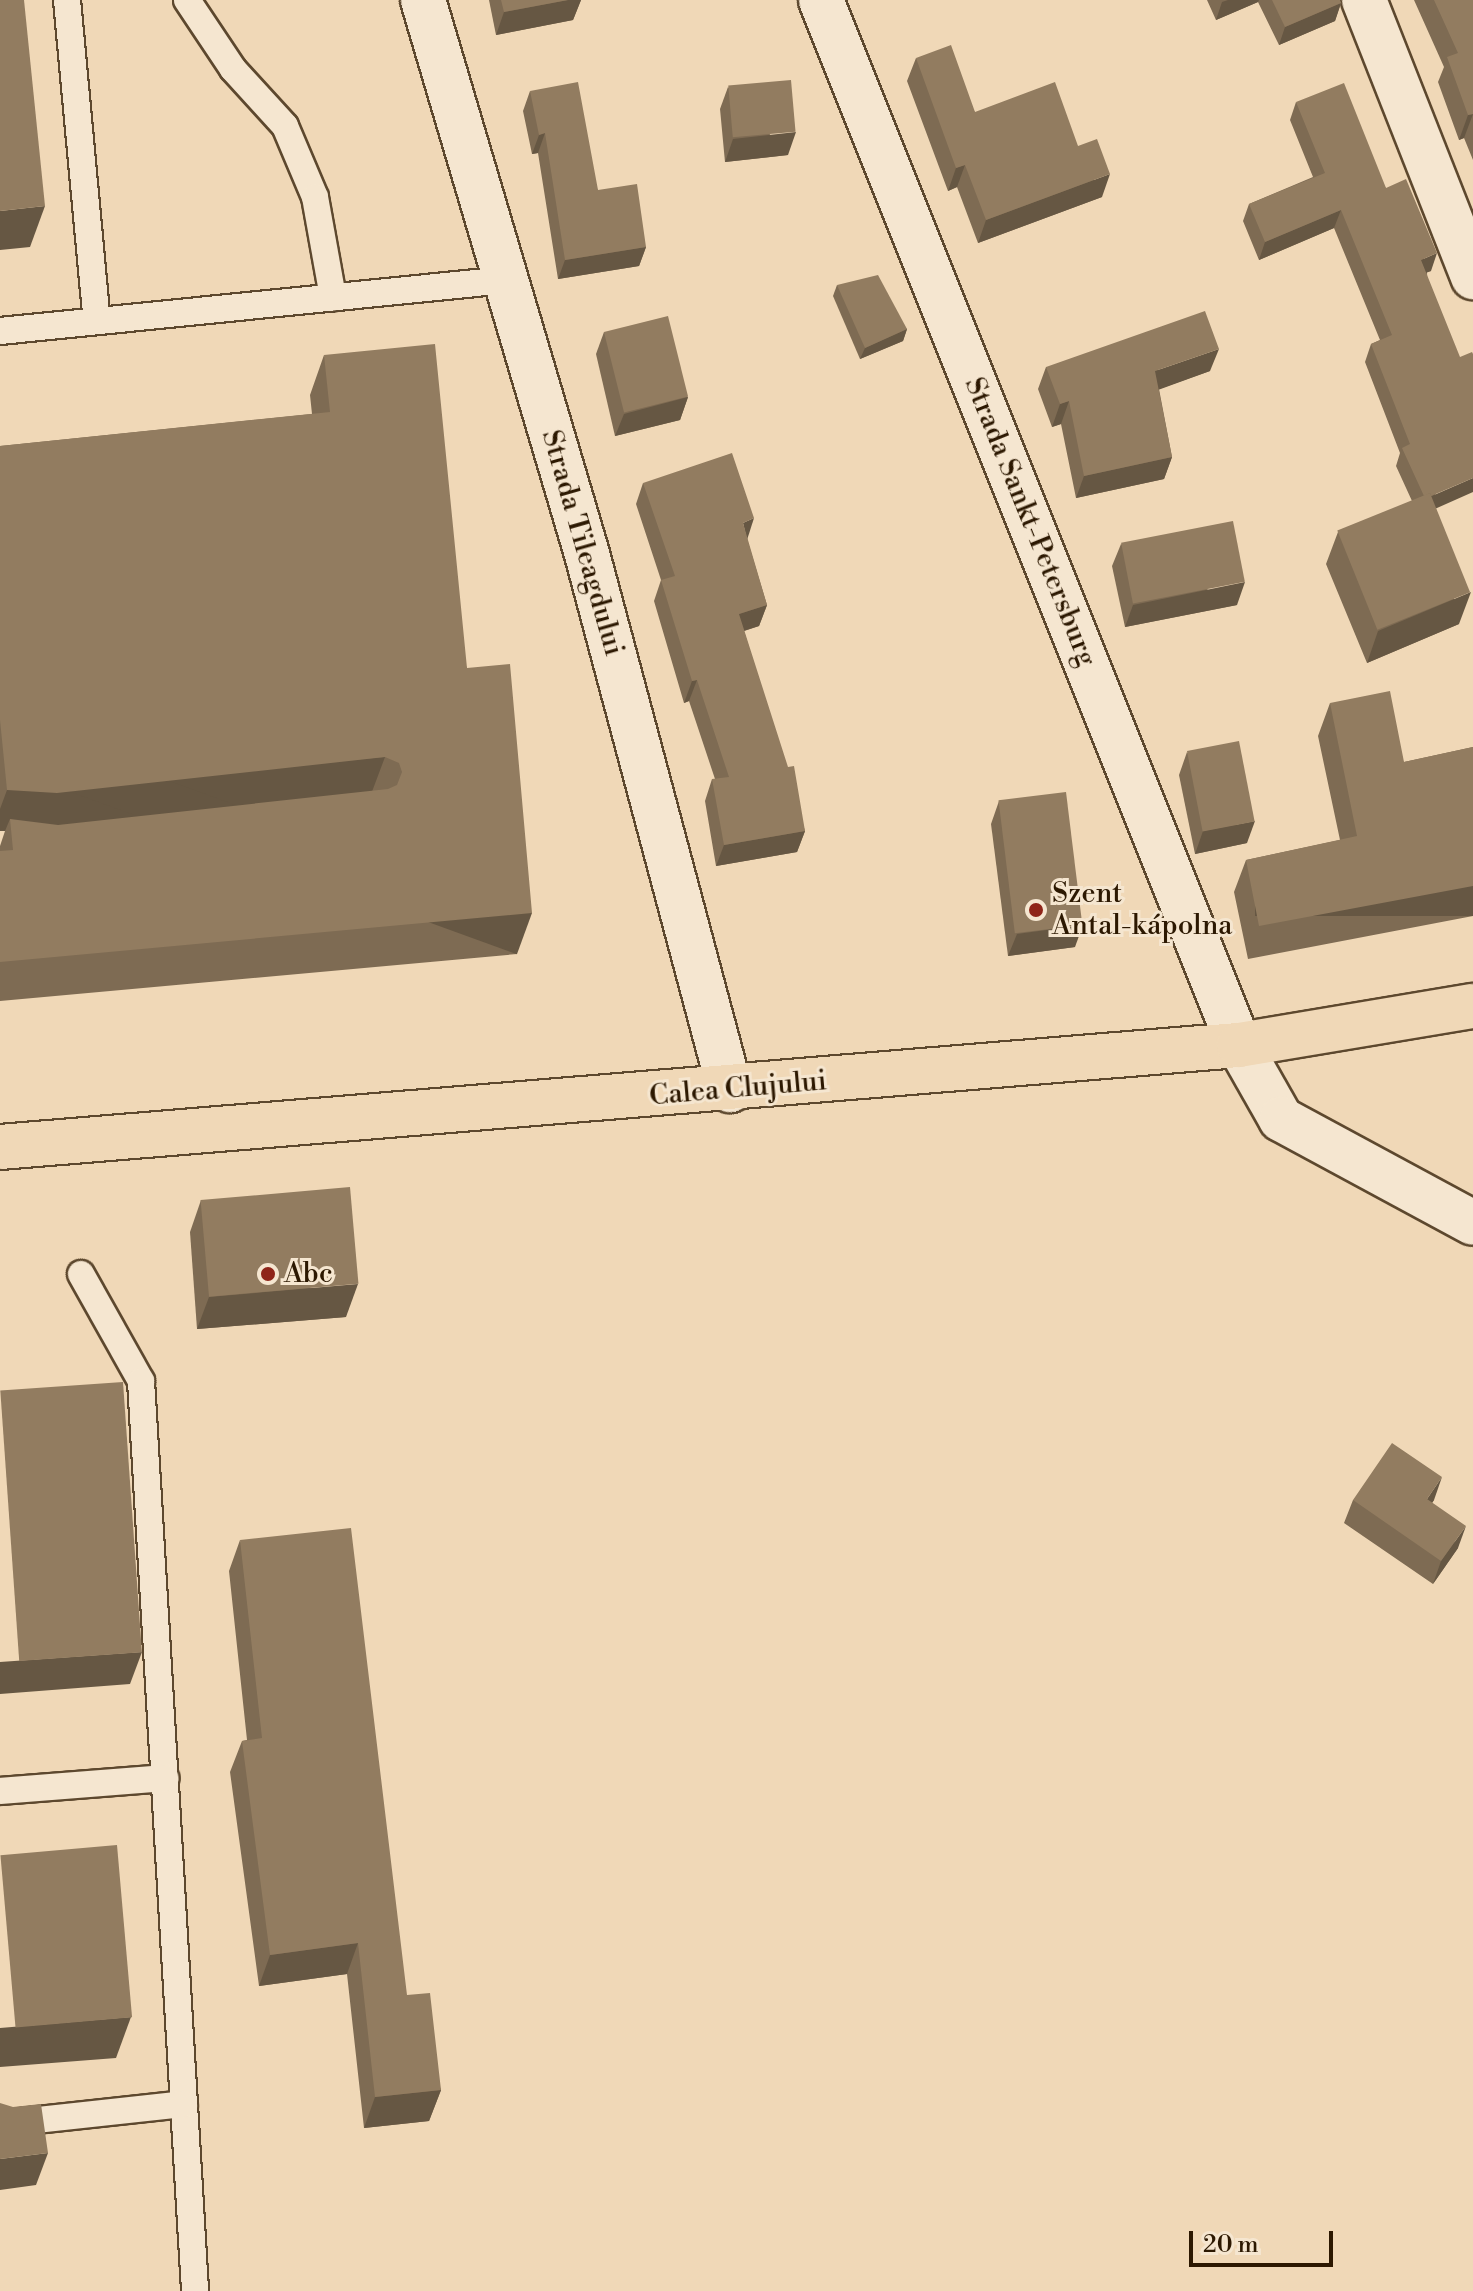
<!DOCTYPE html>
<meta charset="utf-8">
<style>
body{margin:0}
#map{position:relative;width:1473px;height:2291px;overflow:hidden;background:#f0d8b7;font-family:"Libre Bodoni",serif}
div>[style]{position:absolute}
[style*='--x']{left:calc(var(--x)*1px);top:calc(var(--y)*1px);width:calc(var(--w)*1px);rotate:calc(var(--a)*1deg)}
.roads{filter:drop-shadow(2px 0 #5d482e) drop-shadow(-2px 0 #5d482e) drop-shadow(0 2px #5d482e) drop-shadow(0 -2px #5d482e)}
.lane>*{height:26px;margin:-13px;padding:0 13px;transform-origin:13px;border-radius:13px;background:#f5e6d0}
.street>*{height:44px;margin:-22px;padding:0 22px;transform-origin:22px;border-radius:22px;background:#f5e6d0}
.primary>*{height:44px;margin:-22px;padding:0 22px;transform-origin:22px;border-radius:22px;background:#f0d8b7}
.wall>*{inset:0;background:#7e6b53}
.shaded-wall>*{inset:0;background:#665743;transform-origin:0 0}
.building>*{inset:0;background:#927c60;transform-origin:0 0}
.dots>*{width:22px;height:22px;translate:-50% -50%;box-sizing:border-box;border:4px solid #f5e6d0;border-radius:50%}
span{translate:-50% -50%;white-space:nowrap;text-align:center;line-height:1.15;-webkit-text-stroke:6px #f5e6d0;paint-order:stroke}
.street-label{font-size:28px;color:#2c1801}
.poi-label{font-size:28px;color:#2c1801}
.left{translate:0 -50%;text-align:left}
.scale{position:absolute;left:1189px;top:2231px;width:144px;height:36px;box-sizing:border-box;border:4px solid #2c1801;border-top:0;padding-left:10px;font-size:24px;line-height:28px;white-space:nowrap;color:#2c1801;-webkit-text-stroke:6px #f5e6d0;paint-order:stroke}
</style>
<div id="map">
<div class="roads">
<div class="lane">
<div style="--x:67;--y:0;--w:322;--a:84.7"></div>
<div style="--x:187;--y:0;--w:83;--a:56.3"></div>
<div style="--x:233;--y:69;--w:77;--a:47.6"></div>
<div style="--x:285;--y:126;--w:77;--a:67.1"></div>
<div style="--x:315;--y:197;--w:102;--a:79.8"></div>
<div style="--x:0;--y:331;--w:509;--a:-5.76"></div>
<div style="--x:81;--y:1274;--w:123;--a:60.7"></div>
<div style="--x:141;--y:1381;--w:912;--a:86.6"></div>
<div style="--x:0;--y:1791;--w:166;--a:-4.5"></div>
<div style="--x:0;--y:2124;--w:185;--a:-6.2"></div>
</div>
<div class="street">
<div style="--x:423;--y:0;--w:578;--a:73.51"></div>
<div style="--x:587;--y:554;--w:555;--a:75.06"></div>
<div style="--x:821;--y:0;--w:1125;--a:68.2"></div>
<div style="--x:1239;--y:1045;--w:85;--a:60.4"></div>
<div style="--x:1281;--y:1119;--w:218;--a:28.4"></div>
<div style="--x:1364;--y:0;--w:298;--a:68.5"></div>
</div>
<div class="primary">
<div style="--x:0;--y:1147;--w:1243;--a:-4.71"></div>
<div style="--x:1239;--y:1045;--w:237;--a:-9.5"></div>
</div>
</div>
<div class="wall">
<div style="clip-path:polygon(489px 0,581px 0,573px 20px,496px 35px)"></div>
<div style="clip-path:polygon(1207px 0,1340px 0,1341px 3px,1335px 21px,1279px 45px,1258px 2px,1216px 20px)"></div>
<div style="clip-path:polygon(1414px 0,1473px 0,1473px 160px,1464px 138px,1459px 140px,1438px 82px,1444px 67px)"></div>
<div style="clip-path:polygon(916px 58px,975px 112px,1078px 146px,1102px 197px,978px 243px,957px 187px,948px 191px,907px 81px)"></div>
<div style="clip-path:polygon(728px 87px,788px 155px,725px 162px,720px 109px)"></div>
<div style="clip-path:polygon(530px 91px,598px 190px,646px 247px,639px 266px,558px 279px,538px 153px,532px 154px,523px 111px)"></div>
<div style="clip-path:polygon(1296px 102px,1386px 188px,1431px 271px,1427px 272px,1436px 509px,1459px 624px,1367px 663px,1326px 564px,1338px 532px,1412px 501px,1396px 466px,1400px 453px,1365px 362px,1371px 344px,1380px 340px,1334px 228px,1259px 260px,1243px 221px,1249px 204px,1313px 177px,1290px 120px)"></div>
<div style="clip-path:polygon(837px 285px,907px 329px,903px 341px,860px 359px,833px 296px)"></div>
<div style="clip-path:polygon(604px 332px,688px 397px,680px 420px,615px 436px,596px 354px)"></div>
<div style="clip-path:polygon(324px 355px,467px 668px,517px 954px,0 1001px,0 846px,5px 831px,0 831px,0 446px,312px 414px,310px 395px)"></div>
<div style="clip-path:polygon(1046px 367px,1210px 371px,1159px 389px,1172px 457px,1164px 479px,1076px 498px,1061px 424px,1052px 427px,1038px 389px)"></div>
<div style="clip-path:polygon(643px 483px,747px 539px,767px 605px,759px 626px,744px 631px,805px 831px,797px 852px,716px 866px,705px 801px,712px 779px,715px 779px,689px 701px,684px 703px,654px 601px,661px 580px,636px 504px)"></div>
<div style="clip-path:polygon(1121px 544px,1237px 605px,1125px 627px,1112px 566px)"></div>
<div style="clip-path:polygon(1330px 703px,1404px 762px,1473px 747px,1473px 916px,1248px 959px,1234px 892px,1246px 860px,1340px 840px,1318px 736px)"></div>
<div style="clip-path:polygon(1187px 752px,1247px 843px,1195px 854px,1179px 775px)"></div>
<div style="clip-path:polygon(999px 801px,1075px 947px,1008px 956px,991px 824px)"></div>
<div style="clip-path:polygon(201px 1200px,346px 1317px,197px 1329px,190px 1232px)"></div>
<div style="clip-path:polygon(1353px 1500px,1434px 1500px,1432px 1503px,1458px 1548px,1433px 1584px,1344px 1523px)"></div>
<div style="clip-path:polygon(240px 1540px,441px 2090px,429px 2121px,364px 2128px,347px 1974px,259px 1986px,230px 1772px,242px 1741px,247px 1740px,229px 1571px)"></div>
</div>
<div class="shaded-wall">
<div style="clip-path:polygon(568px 0,581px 0,573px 20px,496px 35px,504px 12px)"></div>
<div style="clip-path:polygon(1228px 0,1259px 0,1258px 2px,1216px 20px,1222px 2px)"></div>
<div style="clip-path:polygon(1341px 3px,1335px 21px,1279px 45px,1285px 27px)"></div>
<div style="clip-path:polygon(1473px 114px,1464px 138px,1459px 140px,1468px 115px)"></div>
<div style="clip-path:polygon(796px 132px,788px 155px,725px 162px,733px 139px)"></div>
<div style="clip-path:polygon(545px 133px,538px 153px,532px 154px,539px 135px)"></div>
<div style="clip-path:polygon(965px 165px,957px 187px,948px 191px,956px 168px)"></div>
<div style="clip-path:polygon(1110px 174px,1102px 197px,978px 243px,986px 220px)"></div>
<div style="clip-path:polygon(45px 206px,30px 247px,0 250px,0 211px)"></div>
<div style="clip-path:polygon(1341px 210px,1334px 228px,1259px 260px,1265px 242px)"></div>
<div style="clip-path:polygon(646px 247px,639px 266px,558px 279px,565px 260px)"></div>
<div style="clip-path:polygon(1437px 253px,1431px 271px,1415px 277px,1421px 260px)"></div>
<div style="clip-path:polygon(907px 329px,903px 341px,860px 359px,865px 348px)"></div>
<div style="clip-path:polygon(1219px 349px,1210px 371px,1147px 394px,1155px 371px)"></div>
<div style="clip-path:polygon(688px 397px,680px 420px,615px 436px,624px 414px)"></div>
<div style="clip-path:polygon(1069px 401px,1061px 424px,1052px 427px,1060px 404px)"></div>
<div style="clip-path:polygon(1172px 457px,1164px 479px,1076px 498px,1084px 476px)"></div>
<div style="clip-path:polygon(1473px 478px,1473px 492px,1419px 516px,1425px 499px)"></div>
<div style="clip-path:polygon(754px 518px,747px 540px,743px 523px)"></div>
<div style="clip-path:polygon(1245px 582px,1237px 605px,1125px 627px,1133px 605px)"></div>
<div style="clip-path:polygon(1471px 592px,1459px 624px,1367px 663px,1378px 631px)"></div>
<div style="clip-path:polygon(767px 605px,759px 626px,731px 635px,739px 614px)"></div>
<div style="clip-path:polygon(697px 680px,689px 701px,684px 703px,692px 681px)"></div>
<div style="clip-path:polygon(385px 757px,370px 797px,42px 833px,10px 819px,5px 831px,0 831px,0 809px,7px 790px)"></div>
<div style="clip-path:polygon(1255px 821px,1247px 843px,1195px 854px,1203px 831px)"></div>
<div style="clip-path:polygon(805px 831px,797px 852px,716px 866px,724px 845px)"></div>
<div style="left:1473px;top:886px;width:30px;height:218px;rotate:90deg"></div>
<div style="left:532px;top:913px;width:44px;height:534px;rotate:110deg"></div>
<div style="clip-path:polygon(1083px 925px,1075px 947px,1008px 956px,1017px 934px)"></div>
<div style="clip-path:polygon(358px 1284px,346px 1317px,197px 1329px,209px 1297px)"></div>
<div style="clip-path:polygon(1442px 1477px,1434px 1500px,1419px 1522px,1427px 1499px)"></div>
<div style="clip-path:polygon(1466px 1526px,1458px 1548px,1433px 1584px,1441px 1561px)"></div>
<div style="clip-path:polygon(142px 1652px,130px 1684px,0 1694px,0 1662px)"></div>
<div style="clip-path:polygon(358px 1943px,347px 1974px,259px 1986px,270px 1955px)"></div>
<div style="clip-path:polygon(131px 2017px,116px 2058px,0 2067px,0 2028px)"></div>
<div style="clip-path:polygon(441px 2090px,429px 2121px,364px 2128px,375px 2097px)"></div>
<div style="clip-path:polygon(48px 2153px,36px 2185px,0 2190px,0 2159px)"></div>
</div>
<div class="building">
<div style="clip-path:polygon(0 0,24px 0,45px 206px,0 211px)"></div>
<div style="clip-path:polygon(501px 0,568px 0,504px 12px)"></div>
<div style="clip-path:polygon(1272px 0,1340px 0,1341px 3px,1285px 27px)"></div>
<div style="clip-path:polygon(1434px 0,1473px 0,1473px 114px,1468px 115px,1447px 57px,1458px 53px)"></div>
<div style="clip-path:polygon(951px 45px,975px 112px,1055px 82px,1078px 146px,1097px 139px,1110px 174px,986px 220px,965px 165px,956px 168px,916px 58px)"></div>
<div style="left:791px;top:80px;width:52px;height:63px;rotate:85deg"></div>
<div style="clip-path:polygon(578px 82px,598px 190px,637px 184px,646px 247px,565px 260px,545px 133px,539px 135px,530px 91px)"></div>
<div style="clip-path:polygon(1344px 83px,1386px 188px,1406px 179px,1437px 253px,1421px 260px,1460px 357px,1472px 352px,1473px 354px,1473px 478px,1431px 496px,1430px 493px,1424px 496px,1402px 448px,1410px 444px,1371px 344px,1392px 335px,1341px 210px,1265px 242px,1249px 204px,1325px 173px,1296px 102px)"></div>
<div style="clip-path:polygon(878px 275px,907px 329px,865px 348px,837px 285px)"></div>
<div style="clip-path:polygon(1205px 311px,1219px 349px,1155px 371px,1172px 457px,1084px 476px,1069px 401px,1060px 404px,1046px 367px)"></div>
<div style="left:668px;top:316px;width:83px;height:66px;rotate:76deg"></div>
<div style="clip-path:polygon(435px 344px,467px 668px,510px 664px,532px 913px,0 962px,0 851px,13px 850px,10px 819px,58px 825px,388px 789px,397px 785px,402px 772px,399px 763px,385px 757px,57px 793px,7px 790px,0 720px,0 446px,330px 412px,324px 355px)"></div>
<div style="clip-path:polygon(732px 453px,754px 518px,743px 523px,767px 605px,739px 614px,788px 767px,794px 766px,805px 831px,724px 845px,712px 779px,729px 777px,697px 680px,692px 681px,661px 580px,675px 576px,643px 483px)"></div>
<div style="left:1430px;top:493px;width:107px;height:100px;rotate:68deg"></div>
<div style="left:1233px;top:521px;width:62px;height:114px;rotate:79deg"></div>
<div style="clip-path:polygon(1390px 691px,1404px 762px,1473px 747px,1473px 886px,1259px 926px,1246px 860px,1357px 836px,1330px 703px)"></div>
<div style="left:1239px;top:741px;width:82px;height:53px;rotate:79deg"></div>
<div style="left:1066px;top:792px;width:134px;height:68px;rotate:83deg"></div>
<div style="left:350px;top:1187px;width:97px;height:150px;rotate:85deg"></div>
<div style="left:123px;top:1382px;width:271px;height:123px;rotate:86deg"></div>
<div style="clip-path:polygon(1392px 1443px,1442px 1477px,1427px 1499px,1466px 1526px,1441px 1561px,1353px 1500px)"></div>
<div style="clip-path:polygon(351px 1528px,407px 1995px,430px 1993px,441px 2090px,375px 2097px,358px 1943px,270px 1955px,242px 1741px,262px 1738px,240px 1540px)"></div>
<div style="left:117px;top:1845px;width:173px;height:117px;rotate:85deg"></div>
<div style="clip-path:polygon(0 2103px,13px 2107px,41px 2104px,48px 2153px,0 2159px)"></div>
</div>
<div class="dots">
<div style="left:1036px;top:910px;background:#8f2418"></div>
<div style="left:268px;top:1274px;background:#8f2418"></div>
</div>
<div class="street-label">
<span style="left:1030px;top:522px;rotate:68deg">Strada Sankt-Petersburg</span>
<span style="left:582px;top:543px;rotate:74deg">Strada Tileagdului</span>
<span style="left:738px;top:1089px;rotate:-5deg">Calea Clujului</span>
</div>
<div class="poi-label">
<span class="left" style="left:1052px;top:910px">Szent<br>Antal-kápolna</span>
<span class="left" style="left:284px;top:1274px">Abc</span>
</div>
<div class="scale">20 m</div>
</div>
